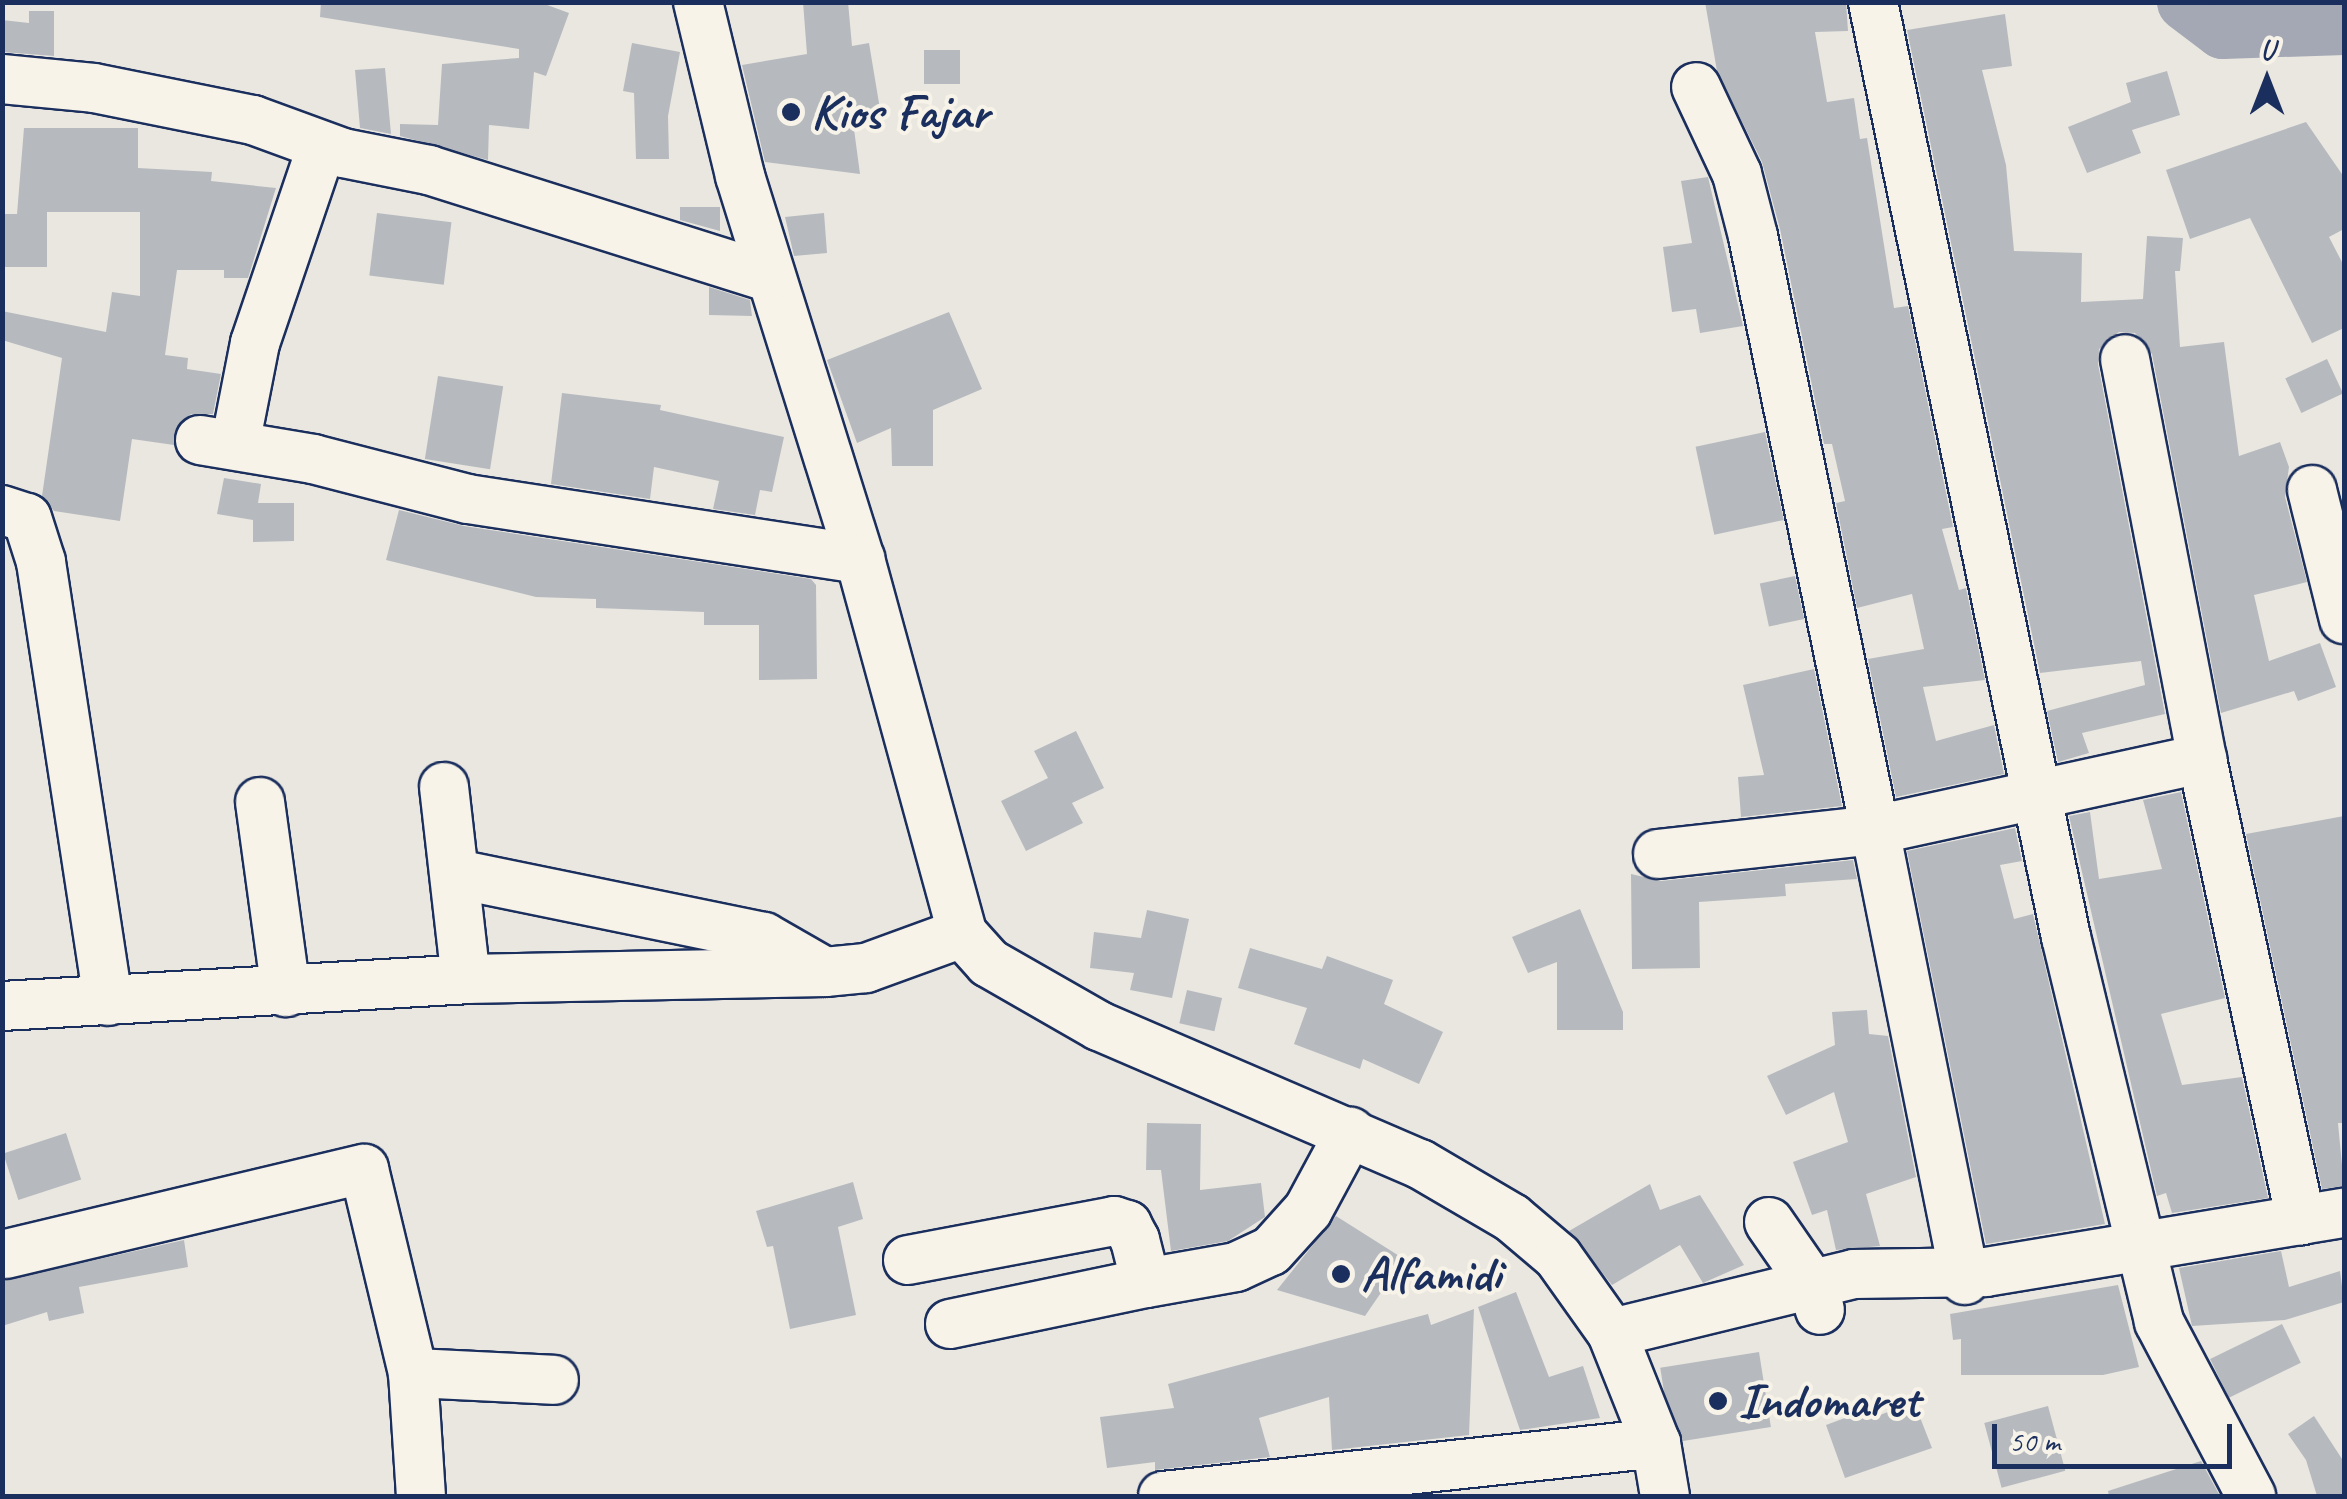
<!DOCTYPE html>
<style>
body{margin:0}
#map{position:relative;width:2347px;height:1499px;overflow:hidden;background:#eae7e0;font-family:Caveat,sans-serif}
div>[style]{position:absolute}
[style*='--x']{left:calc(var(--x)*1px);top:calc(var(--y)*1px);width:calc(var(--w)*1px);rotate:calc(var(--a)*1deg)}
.river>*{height:58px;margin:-29px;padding:0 29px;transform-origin:29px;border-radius:29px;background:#a3a8b4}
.building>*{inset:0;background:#b6babf;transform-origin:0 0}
.roads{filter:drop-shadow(2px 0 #1b2f5e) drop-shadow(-2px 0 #1b2f5e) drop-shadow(0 2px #1b2f5e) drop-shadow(0 -2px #1b2f5e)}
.minor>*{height:48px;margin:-24px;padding:0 24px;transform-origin:24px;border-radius:24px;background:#f7f3e8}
.dots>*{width:28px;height:28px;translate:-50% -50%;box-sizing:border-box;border:5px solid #f7f3e8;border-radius:50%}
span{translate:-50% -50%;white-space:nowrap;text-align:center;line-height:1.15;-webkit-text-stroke:8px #f7f3e8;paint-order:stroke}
.poi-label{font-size:50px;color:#1b2f5e;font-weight:700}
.left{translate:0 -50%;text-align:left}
.frame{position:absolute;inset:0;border:5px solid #1b2f5e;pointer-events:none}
.north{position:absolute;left:2217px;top:30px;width:100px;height:100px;-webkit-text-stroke:8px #f7f3e8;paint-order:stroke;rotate:0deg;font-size:28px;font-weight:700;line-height:40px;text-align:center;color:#1b2f5e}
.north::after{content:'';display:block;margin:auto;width:35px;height:45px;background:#1b2f5e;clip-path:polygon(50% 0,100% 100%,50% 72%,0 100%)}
.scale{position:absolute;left:1992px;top:1424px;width:240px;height:45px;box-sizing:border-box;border:5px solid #1b2f5e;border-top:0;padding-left:12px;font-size:30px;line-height:35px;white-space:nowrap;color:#1b2f5e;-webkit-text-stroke:8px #f7f3e8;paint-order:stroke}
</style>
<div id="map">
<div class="river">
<div style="--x:2186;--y:2;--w:46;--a:37.1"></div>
<div style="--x:2223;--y:30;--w:121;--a:-1.9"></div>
</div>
<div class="building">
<div style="clip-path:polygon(321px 2px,539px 2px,569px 13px,546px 76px,534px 72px,529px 129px,489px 125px,488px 160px,400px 136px,400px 124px,438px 125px,442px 64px,519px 58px,519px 49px,320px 17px)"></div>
<div style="clip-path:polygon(803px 2px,848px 2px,852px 46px,869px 43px,880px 109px,852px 114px,860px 174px,765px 162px,742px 65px,807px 54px)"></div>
<div style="clip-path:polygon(1705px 2px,1846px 2px,1848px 31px,1815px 32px,1827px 102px,1854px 98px,1860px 139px,1867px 138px,1894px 308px,1908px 306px,1953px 527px,1942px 529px,1959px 590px,1966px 588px,1985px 680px,1923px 687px,1936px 741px,1994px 725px,2004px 774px,1896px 797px,1868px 659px,1924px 649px,1912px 594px,1857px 608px,1836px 503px,1845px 501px,1832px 444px,1824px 444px,1780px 229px,1762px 162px,1717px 71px)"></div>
<div style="clip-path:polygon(29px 11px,54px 11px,54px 56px,2px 52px,2px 20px,29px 23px)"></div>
<div style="clip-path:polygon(2005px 14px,2012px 66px,1982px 70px,2006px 165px,2014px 251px,2082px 253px,2081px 302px,2143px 299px,2147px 236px,2183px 238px,2180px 271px,2175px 271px,2180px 347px,2224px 342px,2239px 456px,2280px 442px,2289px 467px,2285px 497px,2307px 582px,2254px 595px,2269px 661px,2320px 643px,2336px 687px,2298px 701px,2294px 691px,2221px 713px,2152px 354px,2135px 333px,2119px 332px,2099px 349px,2098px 364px,2165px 714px,2082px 733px,2089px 753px,2058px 762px,2047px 711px,2145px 685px,2141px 661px,2040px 673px,1907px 30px)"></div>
<div style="clip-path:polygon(632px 43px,680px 52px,668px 116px,669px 159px,636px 159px,634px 93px,623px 91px)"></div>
<div style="left:924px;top:50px;width:36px;height:34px"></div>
<div style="clip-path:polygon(385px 68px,391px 134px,360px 128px,355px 70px)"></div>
<div style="clip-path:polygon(2167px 71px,2180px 115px,2132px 130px,2141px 153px,2087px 173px,2068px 127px,2131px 102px,2126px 83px)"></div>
<div style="clip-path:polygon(2306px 122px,2344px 177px,2344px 229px,2329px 237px,2344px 266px,2344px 328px,2312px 343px,2250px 218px,2190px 239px,2166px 170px)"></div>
<div style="clip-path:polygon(24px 128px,138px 128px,138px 168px,212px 172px,211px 181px,276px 188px,248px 278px,224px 278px,224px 270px,177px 270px,165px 355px,188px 358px,187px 369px,221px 374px,213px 414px,191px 414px,180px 422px,174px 445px,132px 439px,120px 521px,54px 511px,42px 496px,62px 358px,2px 340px,2px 311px,106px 332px,112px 292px,140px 296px,140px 212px,47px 212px,47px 267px,2px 267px,2px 214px,17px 214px)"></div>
<div style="clip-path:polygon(1708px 177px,1743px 326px,1700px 333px,1696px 309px,1672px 312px,1663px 247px,1692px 243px,1681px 181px)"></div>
<div style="clip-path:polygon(680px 207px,720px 207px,720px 231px,680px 220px)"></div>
<div style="left:377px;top:213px;width:75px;height:63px;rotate:7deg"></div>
<div style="clip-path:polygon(824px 213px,827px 253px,794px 256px,785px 217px)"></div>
<div style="clip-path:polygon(709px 287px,750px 300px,752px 316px,709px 315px)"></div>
<div style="clip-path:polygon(949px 312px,982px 389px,933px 410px,933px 466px,892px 466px,891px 428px,857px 443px,827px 360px)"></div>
<div style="left:2327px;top:359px;width:38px;height:46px;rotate:65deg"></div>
<div style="left:438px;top:376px;width:66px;height:84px;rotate:9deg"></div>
<div style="clip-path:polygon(562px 393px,661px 405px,660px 410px,784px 437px,772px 492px,760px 490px,755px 515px,713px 509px,719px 481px,654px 467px,650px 499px,551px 484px)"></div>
<div style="left:1765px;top:432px;width:90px;height:71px;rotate:78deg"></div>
<div style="clip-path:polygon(224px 478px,261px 484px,258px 503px,294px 503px,294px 541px,253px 542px,253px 520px,217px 514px)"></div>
<div style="clip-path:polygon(399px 510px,464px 526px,811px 579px,816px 585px,817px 679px,759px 680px,759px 625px,704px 625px,704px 612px,596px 608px,596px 599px,536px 597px,386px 560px)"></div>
<div style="left:1795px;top:576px;width:44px;height:36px;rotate:78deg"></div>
<div style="clip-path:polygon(1814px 669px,1842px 806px,1741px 817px,1738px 777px,1764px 775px,1743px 685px)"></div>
<div style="clip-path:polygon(1076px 731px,1104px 788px,1072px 803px,1083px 823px,1026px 851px,1001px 801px,1048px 778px,1034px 751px)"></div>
<div style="clip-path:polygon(2181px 792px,2225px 998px,2161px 1014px,2182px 1085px,2242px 1077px,2268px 1198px,2172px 1213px,2166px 1193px,2157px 1196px,2069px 816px,2090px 812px,2099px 879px,2162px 869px,2143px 800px)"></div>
<div style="clip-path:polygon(2344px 816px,2344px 1123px,2338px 1123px,2344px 1186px,2322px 1189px,2246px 834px)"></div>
<div style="clip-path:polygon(2015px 828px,2022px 861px,2000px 865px,2014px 919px,2033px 914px,2105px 1224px,1986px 1244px,1907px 851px)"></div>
<div style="clip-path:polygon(1853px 860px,1857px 879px,1785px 884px,1786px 896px,1699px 902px,1700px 968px,1632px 969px,1631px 874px,1661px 881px)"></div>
<div style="clip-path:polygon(1580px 909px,1623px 1012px,1623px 1030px,1557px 1030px,1557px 962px,1528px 973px,1512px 937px)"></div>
<div style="clip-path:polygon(1147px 910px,1189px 919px,1172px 998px,1130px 990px,1134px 973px,1090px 968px,1094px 932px,1141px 938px)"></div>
<div style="clip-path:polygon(1250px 948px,1322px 969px,1327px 956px,1393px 980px,1384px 1004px,1443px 1032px,1419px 1084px,1363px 1059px,1360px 1069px,1294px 1044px,1307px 1008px,1238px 988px)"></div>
<div style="left:1187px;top:990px;width:36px;height:34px;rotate:13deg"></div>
<div style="clip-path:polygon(1867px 1010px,1869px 1034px,1888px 1036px,1916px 1177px,1866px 1194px,1880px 1246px,1836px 1250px,1827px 1210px,1812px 1215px,1793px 1162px,1848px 1142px,1834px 1092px,1786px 1115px,1767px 1076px,1835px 1045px,1832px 1012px)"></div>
<div style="clip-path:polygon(1147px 1123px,1201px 1124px,1200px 1190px,1261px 1183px,1265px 1217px,1228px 1241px,1171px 1251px,1161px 1170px,1146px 1170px)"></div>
<div style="left:66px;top:1133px;width:49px;height:66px;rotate:72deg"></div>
<div style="clip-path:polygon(853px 1182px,863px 1219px,838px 1227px,856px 1315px,790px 1329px,773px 1246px,767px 1247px,756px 1211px)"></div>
<div style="clip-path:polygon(1650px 1184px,1660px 1210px,1700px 1195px,1744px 1265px,1703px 1283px,1680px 1245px,1612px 1285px,1569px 1231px)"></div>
<div style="clip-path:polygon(1336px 1216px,1404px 1259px,1365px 1316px,1277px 1290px)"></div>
<div style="clip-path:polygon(184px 1240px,188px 1267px,79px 1287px,84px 1313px,49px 1321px,47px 1312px,2px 1326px,2px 1281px)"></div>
<div style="clip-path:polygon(2281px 1251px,2289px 1287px,2340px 1271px,2344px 1302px,2285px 1320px,2192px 1326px,2179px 1268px)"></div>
<div style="clip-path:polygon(2118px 1285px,2139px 1367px,2103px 1375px,1961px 1375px,1961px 1339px,1953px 1340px,1950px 1314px)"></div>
<div style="clip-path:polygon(1516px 1292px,1549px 1377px,1583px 1366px,1600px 1418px,1520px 1430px,1478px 1307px)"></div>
<div style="clip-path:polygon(1474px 1309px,1469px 1435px,1332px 1450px,1329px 1397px,1259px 1418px,1270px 1457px,1155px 1470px,1155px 1462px,1107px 1468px,1100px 1417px,1174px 1408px,1168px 1384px,1428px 1314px,1431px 1325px)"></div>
<div style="left:2282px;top:1324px;width:43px;height:80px;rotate:64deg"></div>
<div style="left:1759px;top:1352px;width:76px;height:100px;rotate:81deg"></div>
<div style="clip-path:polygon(1914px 1402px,1932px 1448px,1845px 1478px,1826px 1425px,1869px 1409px,1872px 1418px)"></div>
<div style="left:2048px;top:1406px;width:67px;height:66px;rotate:75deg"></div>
<div style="clip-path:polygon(2314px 1416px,2344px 1462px,2344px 1496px,2317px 1496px,2306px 1460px,2288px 1434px)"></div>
<div style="clip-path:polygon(2201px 1461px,2220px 1496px,2109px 1496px,2108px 1491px)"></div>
</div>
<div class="roads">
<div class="minor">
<div style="--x:698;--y:2;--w:179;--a:76.4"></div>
<div style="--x:740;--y:176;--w:401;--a:72.6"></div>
<div style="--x:860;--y:559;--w:388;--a:74.7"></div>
<div style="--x:962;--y:933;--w:40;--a:48"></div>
<div style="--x:989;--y:963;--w:127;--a:29.8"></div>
<div style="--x:1099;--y:1026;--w:349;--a:23.3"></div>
<div style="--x:1420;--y:1164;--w:107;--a:30.4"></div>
<div style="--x:1512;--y:1218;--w:60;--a:40.3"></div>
<div style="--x:1558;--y:1257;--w:93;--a:54.6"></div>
<div style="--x:1612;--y:1333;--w:118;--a:68.2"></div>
<div style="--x:1656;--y:1443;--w:54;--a:80.4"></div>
<div style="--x:1873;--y:2;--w:955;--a:78.34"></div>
<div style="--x:2066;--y:937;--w:396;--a:76.4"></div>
<div style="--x:2159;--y:1322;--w:197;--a:62.1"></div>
<div style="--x:2;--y:79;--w:92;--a:5.6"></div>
<div style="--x:94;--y:88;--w:162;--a:11.4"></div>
<div style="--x:253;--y:120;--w:96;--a:20.1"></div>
<div style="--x:343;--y:153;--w:88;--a:11.2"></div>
<div style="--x:429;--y:170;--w:356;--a:17.5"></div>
<div style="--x:200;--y:440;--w:115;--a:9.5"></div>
<div style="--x:313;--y:459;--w:160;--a:14.5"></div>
<div style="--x:468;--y:499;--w:397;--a:8.7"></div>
<div style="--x:235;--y:445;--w:104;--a:-78.9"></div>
<div style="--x:255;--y:343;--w:208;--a:-71.2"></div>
<div style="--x:2312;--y:490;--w:133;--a:76.1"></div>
<div style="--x:2;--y:510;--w:26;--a:18"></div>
<div style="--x:27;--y:518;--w:46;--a:72.3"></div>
<div style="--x:41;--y:562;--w:444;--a:81.3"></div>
<div style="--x:2202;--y:759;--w:472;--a:77.9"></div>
<div style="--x:444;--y:787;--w:193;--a:83.5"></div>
<div style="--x:260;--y:802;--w:192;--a:82.2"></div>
<div style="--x:1658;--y:854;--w:218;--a:-6.3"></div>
<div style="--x:1875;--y:830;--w:606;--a:-101.61"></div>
<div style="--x:1753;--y:236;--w:64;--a:-104.5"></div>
<div style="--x:1737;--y:174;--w:96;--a:-115.2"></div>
<div style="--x:457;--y:874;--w:313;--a:11.6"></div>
<div style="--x:764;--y:937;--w:70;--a:29.8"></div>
<div style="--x:2;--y:1006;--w:465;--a:-3.3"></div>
<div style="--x:466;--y:979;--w:359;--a:-1.1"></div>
<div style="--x:825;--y:972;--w:41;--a:-5.6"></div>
<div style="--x:866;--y:968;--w:102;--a:-20"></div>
<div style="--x:1769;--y:1222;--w:75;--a:55.3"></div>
<div style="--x:1812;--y:1284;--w:27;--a:73"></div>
<div style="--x:6;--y:1254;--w:368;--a:-13.4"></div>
<div style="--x:364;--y:1169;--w:210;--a:76.5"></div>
<div style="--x:413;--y:1373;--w:123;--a:86.3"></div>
<div style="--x:908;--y:1260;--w:210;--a:-10.7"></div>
<div style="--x:1114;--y:1221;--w:14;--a:17"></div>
<div style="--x:1127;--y:1225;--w:17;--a:62"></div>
<div style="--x:1135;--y:1240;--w:44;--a:75.7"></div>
<div style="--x:1146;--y:1283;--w:91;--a:-10.1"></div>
<div style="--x:1236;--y:1267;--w:38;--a:-25"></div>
<div style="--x:1271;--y:1251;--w:55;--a:-47.9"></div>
<div style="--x:1308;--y:1210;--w:89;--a:-61.7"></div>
<div style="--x:1965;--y:1280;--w:459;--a:-101.3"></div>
<div style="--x:1875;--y:830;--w:335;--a:-12.3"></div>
<div style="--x:2202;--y:759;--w:407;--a:-100.9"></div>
<div style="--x:950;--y:1324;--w:200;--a:-11.8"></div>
<div style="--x:1612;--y:1333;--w:249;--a:-13.7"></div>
<div style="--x:1854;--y:1274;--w:132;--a:-0.9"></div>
<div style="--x:1986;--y:1272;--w:363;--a:-9.4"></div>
<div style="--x:413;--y:1373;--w:141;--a:2.8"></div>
<div style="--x:1163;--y:1496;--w:496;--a:-6.1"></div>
</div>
</div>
<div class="dots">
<div style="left:791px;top:112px;background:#1b2f5e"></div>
<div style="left:1341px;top:1274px;background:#1b2f5e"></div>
<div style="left:1718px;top:1401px;background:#1b2f5e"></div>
</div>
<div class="poi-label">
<span class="left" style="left:811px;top:112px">Kios Fajar</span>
<span class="left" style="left:1361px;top:1274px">Alfamidi</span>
<span class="left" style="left:1738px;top:1401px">Indomaret</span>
</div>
<div class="frame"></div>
<div class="north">U</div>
<div class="scale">50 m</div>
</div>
